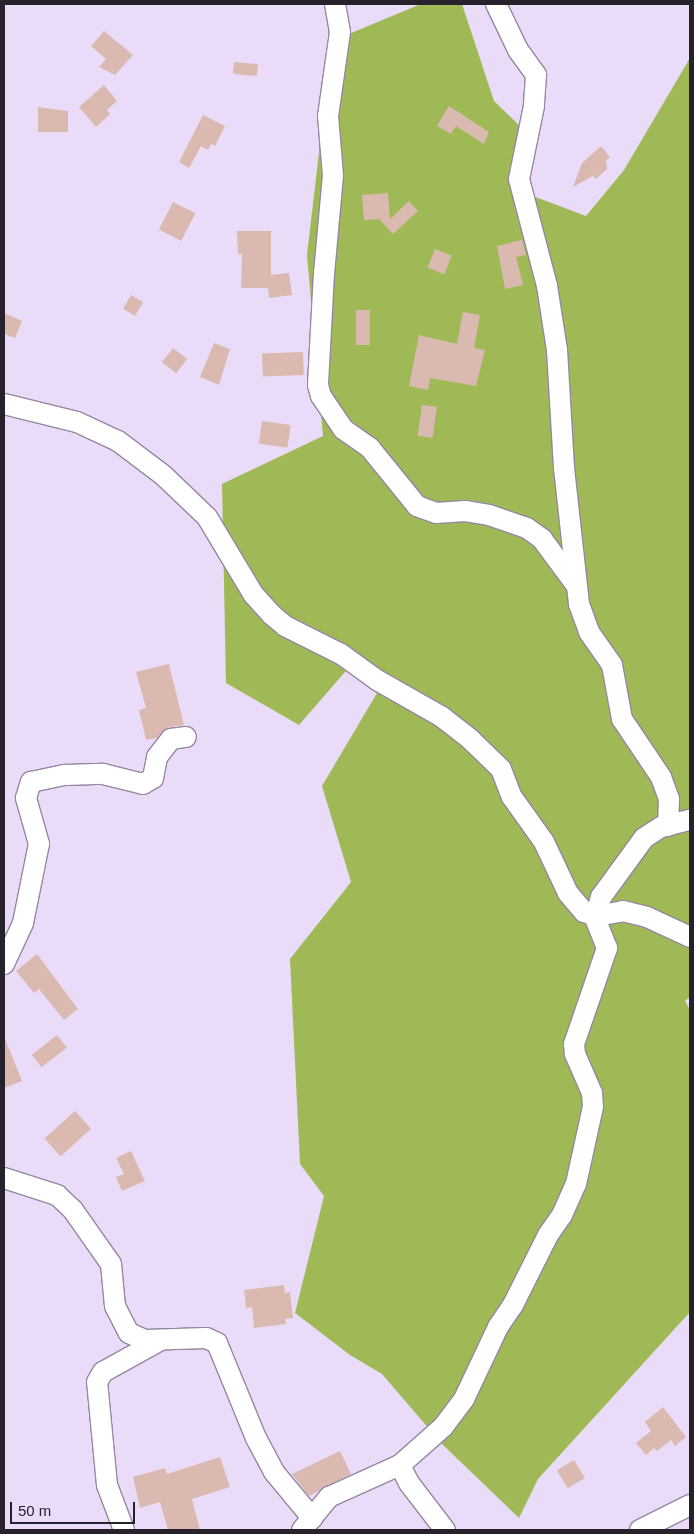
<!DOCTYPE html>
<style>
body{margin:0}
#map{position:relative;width:694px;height:1534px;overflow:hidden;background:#eadcf8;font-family:Helvetica,sans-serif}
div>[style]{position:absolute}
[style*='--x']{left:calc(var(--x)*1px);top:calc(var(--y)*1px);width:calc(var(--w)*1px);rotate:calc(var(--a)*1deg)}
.forest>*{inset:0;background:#a0b957}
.building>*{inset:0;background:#dabab0;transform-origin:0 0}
.roads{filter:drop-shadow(1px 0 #9487a1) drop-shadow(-1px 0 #9487a1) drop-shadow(0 1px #9487a1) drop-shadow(0 -1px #9487a1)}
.minor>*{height:20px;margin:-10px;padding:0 10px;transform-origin:10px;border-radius:10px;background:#fff}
span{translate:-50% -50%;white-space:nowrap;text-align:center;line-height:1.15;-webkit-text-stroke:4px #eadcf8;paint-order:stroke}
.frame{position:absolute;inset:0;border:5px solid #26212b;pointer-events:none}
.scale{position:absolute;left:10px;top:1502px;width:125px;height:22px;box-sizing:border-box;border:2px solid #26212b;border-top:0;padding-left:6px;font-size:15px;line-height:18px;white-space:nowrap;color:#26212b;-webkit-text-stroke:4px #eadcf8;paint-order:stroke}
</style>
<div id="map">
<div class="forest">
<div style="clip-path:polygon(421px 4px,462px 4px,494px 101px,521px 127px,517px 190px,586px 216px,624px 170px,690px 58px,690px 997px,685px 1001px,690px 1010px,690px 1312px,538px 1479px,519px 1518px,443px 1445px,382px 1374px,350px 1355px,295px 1313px,324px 1196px,300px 1164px,290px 959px,351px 882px,322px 786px,380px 688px,351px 665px,299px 725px,226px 683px,222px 484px,323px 436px,307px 255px,332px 41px)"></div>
</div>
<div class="building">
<div style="clip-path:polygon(104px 31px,133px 55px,115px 75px,99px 67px,106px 59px,91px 46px)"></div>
<div style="left:234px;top:62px;width:24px;height:12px;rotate:5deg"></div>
<div style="clip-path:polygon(104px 85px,117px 101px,107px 110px,110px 114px,96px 127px,79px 107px)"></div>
<div style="clip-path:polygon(449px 106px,489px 132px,484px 144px,456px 126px,451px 134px,437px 126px)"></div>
<div style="clip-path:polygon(38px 107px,68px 111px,68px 132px,38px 132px)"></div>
<div style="clip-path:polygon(203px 115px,225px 126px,215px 146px,211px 144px,208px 150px,201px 146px,189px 168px,179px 162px)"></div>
<div style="clip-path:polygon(601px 146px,610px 157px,606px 161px,607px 169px,596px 179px,593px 176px,573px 187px,582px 163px)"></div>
<div style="clip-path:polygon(388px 193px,390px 219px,409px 201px,418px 211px,393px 234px,379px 219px,364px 220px,362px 195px)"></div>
<div style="left:173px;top:202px;width:25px;height:31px;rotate:27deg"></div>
<div style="clip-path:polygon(237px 231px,271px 231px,271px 275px,289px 273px,292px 295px,269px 298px,268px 288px,241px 288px,242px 254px,238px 254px)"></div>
<div style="clip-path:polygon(522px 240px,526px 255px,516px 257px,523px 285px,505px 289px,497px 246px)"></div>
<div style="left:435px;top:249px;width:18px;height:20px;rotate:22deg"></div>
<div style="left:131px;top:295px;width:14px;height:16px;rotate:30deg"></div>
<div style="left:356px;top:310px;width:14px;height:35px"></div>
<div style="clip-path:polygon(463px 312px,480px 315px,474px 348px,485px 350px,476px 386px,430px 378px,428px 390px,409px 386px,419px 335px,457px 344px)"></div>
<div style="clip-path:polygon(4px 313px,22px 321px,15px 338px,4px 334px)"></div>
<div style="clip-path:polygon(214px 343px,230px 349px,219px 385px,200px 377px)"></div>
<div style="left:173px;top:348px;width:18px;height:18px;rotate:38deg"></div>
<div style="left:303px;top:352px;width:23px;height:41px;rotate:88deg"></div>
<div style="left:422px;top:405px;width:15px;height:31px;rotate:8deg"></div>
<div style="left:262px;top:421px;width:29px;height:23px;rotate:8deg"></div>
<div style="clip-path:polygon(169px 664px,184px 725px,169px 727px,157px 738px,146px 740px,139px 710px,146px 708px,136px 672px)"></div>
<div style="clip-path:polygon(37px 954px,78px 1009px,64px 1020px,39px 989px,34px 993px,16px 971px)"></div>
<div style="left:57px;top:1035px;width:16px;height:32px;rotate:52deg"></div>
<div style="clip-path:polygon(4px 1036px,22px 1081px,4px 1088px)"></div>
<div style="left:75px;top:1111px;width:24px;height:41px;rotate:48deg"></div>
<div style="clip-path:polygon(131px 1151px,145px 1181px,122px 1191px,116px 1177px,124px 1174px,116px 1158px)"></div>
<div style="clip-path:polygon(284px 1285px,285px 1293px,290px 1292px,293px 1318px,285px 1319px,286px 1324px,254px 1328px,252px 1307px,246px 1308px,244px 1290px)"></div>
<div style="clip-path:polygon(663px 1407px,686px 1437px,675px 1446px,671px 1440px,657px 1451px,654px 1448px,646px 1455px,636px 1443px,651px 1431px,645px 1422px)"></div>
<div style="clip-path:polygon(340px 1451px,351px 1474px,309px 1496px,292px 1474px)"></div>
<div style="clip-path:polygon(220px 1457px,230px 1487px,192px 1499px,200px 1530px,168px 1530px,160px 1502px,140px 1508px,133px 1477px,165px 1468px,167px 1474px)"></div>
<div style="left:574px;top:1460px;width:21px;height:20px;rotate:59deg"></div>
</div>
<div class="roads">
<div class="minor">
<div style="--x:335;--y:4;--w:28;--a:80"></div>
<div style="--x:340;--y:32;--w:85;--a:98.1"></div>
<div style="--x:328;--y:116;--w:59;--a:85.2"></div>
<div style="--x:333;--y:175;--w:98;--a:95.2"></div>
<div style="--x:324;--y:273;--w:112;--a:93.1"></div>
<div style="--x:318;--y:385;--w:11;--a:75"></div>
<div style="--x:321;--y:396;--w:40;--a:56"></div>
<div style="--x:343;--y:429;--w:33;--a:35"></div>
<div style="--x:370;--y:448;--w:75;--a:51"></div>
<div style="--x:417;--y:506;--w:20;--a:20"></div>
<div style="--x:436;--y:513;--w:29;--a:-4"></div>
<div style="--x:465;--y:511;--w:24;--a:9"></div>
<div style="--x:489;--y:515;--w:40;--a:18.9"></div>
<div style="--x:527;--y:528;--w:19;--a:36"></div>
<div style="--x:542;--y:539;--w:57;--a:53.5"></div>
<div style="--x:496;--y:4;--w:51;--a:64.4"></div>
<div style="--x:518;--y:50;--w:31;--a:54"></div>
<div style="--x:536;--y:75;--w:31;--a:94"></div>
<div style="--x:534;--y:106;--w:75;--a:101.6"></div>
<div style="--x:519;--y:179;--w:111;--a:75.3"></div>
<div style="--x:547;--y:286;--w:65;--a:81.1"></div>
<div style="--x:557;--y:350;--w:118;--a:86.6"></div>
<div style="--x:564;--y:468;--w:137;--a:83.7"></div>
<div style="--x:579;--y:604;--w:30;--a:70"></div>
<div style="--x:589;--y:632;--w:40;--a:55.1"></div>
<div style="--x:612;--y:665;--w:55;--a:79.5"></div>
<div style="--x:622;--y:719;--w:70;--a:56.1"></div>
<div style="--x:661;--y:777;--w:23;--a:70"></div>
<div style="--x:669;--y:799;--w:27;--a:92"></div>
<div style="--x:4;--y:404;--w:75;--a:13.9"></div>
<div style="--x:77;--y:422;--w:45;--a:24.9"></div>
<div style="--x:118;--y:441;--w:56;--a:37.1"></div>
<div style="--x:163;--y:475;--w:61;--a:43.7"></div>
<div style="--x:207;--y:517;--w:90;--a:59.1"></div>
<div style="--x:253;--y:594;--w:28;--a:48"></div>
<div style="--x:272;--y:615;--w:17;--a:40"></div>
<div style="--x:285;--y:626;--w:63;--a:26.6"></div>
<div style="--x:341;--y:654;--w:44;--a:35.8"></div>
<div style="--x:377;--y:680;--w:75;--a:29.6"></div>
<div style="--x:442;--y:717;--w:36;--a:38"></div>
<div style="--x:470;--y:739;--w:43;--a:44.1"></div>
<div style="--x:501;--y:769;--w:30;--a:69"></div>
<div style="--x:512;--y:797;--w:55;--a:54.6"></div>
<div style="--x:544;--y:842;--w:56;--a:64.8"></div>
<div style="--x:568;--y:893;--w:25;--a:50"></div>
<div style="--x:584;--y:912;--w:13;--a:18"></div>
<div style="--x:596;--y:916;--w:27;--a:-10"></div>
<div style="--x:623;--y:911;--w:25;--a:14"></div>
<div style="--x:647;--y:917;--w:47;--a:24.9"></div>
<div style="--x:4;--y:964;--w:45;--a:-65.1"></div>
<div style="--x:23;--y:923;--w:81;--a:-78.6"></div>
<div style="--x:39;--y:844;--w:48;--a:-105.8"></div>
<div style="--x:26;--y:798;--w:17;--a:-73"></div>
<div style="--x:31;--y:782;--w:35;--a:-12"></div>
<div style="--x:65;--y:775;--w:38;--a:-2"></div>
<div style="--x:103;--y:774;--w:41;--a:14"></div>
<div style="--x:143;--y:784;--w:12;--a:-31"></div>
<div style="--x:153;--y:778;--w:21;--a:-79"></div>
<div style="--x:157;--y:757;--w:23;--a:-52"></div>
<div style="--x:171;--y:739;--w:15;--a:-8"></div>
<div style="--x:4;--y:1178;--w:56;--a:17.8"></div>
<div style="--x:57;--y:1195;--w:22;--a:43"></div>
<div style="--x:73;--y:1210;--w:66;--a:54.9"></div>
<div style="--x:111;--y:1264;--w:42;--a:84.6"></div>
<div style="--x:115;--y:1306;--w:30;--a:63"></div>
<div style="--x:129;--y:1333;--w:17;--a:24"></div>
<div style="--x:145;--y:1340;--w:61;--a:-1.9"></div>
<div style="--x:206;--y:1338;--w:12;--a:24"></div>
<div style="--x:217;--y:1343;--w:103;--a:67.7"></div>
<div style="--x:256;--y:1438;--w:38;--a:62"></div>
<div style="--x:274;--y:1472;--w:60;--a:50.4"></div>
<div style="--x:124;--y:1530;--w:48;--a:-110.7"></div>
<div style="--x:107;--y:1485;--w:103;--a:-95.5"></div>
<div style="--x:97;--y:1382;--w:12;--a:-59"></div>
<div style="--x:103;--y:1372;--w:66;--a:-28.9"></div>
<div style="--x:302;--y:1530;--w:43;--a:-50.7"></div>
<div style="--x:329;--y:1497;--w:78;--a:-24.3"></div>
<div style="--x:445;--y:1530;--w:59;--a:-127.5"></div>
<div style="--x:409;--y:1483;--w:20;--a:-117"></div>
<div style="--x:400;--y:1465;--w:57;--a:-41.5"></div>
<div style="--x:443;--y:1427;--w:35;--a:-53"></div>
<div style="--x:464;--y:1399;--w:80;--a:-64.7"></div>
<div style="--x:498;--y:1327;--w:27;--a:-56"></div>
<div style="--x:513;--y:1305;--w:78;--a:-63.4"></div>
<div style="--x:548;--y:1235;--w:24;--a:-55"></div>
<div style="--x:562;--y:1215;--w:34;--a:-66"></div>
<div style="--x:576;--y:1184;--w:79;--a:-77.6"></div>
<div style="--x:593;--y:1107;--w:14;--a:-94"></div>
<div style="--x:592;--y:1093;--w:43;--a:-113.6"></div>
<div style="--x:575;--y:1054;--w:10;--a:-96"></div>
<div style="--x:574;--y:1044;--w:102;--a:-71"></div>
<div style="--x:607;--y:948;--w:32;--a:-112"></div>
<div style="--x:595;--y:918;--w:22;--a:-74"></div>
<div style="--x:601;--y:897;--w:73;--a:-53.9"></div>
<div style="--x:644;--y:838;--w:20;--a:-33"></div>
<div style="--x:661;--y:827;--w:30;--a:-14"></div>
<div style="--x:640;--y:1530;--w:56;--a:-26.6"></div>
</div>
</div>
<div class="frame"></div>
<div class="scale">50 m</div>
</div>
